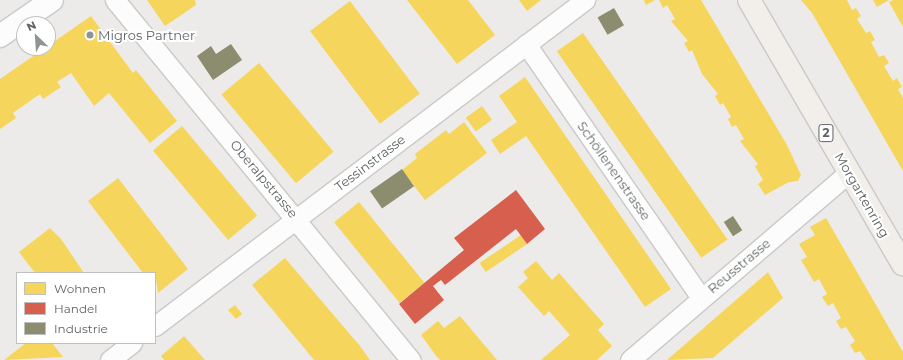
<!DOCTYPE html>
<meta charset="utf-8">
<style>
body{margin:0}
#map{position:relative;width:903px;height:360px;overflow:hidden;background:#edebe9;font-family:Montserrat,sans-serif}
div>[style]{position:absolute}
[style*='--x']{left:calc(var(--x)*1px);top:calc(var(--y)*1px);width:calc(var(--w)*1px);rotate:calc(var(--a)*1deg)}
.homes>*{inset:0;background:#f6d55c;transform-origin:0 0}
.shops>*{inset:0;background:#d6604d}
.industry>*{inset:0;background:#8c8c6e;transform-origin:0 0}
.roads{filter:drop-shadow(1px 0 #cac9c8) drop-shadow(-1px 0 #cac9c8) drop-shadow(0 1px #cac9c8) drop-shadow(0 -1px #cac9c8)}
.minor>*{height:19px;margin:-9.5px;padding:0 9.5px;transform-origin:9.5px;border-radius:9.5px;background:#fcfcfc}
.tertiary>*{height:22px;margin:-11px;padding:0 11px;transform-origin:11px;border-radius:11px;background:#fcfcfc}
.primary>*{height:22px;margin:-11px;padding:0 11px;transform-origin:11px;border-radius:11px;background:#f2eeea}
.dots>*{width:11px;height:11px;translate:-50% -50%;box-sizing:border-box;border:2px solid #fff;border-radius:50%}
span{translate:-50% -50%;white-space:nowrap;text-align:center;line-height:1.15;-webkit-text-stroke:4px #fff;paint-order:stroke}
.shield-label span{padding:1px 3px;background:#fff;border:1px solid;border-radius:3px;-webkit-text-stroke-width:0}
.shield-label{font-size:12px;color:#5e6365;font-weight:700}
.poi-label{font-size:13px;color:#5e6365}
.left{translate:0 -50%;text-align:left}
.street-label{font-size:13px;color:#5e6365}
.legend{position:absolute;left:16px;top:272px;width:140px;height:72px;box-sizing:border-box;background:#fff;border:1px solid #bfc1c1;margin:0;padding:5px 7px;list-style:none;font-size:12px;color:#5e6365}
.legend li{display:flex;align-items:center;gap:8px;height:20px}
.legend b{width:20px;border:1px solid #bfc1c1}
.north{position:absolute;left:16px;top:16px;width:40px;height:40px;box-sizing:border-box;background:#fff;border:1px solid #bfc1c1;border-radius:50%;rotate:335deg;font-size:11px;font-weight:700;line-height:16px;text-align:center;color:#5e6365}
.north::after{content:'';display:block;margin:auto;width:14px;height:18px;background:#909393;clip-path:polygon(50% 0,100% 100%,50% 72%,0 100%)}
</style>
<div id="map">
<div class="homes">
<div style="clip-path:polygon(147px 0,195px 0,196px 5px,165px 26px)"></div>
<div style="clip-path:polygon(407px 0,468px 0,495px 35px,457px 64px)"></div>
<div style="clip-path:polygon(519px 0,541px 0,527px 11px)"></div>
<div style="clip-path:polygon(644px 0,655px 0,646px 5px)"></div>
<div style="clip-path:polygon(659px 0,701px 0,787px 145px,801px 175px,798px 181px,789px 182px,765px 195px,758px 184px,763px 180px,755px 166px,758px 164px,740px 141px,744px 139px,736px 125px,732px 127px,728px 119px,731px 117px,723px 103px,720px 105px,715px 96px,718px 94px,702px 74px,692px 50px,689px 52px,684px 43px,688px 41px,671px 21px,675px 19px,667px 5px,663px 8px)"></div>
<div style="clip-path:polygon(801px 0,847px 0,852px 10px,856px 8px,861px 16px,857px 19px,866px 33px,870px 31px,875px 40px,871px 42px,879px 57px,884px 55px,889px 63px,884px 66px,893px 81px,897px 78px,902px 87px,898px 89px,903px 98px,903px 171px,812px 13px)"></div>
<div style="clip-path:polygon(873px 0,889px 0,877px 7px)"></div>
<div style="clip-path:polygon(893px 0,903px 0,903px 27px,889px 2px)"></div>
<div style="left:350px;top:1px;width:116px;height:50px;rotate:53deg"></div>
<div style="clip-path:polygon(91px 16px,133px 73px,136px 70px,177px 121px,150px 143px,109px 93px,94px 106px,71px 73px,57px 82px,61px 87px,43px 99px,40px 94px,13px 113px,16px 118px,0 129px,0 79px)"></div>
<div style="left:583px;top:33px;width:252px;height:32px;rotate:55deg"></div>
<div style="left:259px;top:63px;width:116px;height:49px;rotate:50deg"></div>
<div style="clip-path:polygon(525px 77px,671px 289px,645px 307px,526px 136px,500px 154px,491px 140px,517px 122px,499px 96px)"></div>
<div style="left:482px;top:106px;width:17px;height:20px;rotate:54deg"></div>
<div style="clip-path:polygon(464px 122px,487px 153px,425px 200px,402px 170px,417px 158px,415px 154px,446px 130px,449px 134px)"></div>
<div style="left:182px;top:126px;width:117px;height:38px;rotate:50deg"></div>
<div style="clip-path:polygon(118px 178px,188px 269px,158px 293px,155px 273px,143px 273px,88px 201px)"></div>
<div style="left:359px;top:202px;width:104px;height:32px;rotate:51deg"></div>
<div style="clip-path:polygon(826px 218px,903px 352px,903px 360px,866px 360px,860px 351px,855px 353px,850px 345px,855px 341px,846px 327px,841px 329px,836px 321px,841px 318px,833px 303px,828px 306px,822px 297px,827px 294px,819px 279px,814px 282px,801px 260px,807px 257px,799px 244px,815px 235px,810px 227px)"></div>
<div style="clip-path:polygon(50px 228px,61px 239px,84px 273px,35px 273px,19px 252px)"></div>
<div style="left:521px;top:235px;width:11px;height:50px;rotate:56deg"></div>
<div style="clip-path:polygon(285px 258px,360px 346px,370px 360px,314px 360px,305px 349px,252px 285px)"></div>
<div style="clip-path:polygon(536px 261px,552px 280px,559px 273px,604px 324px,598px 330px,612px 346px,597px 360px,541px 360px,570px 335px,549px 311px,544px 316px,518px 287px,528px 278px,523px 272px)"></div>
<div style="clip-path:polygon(768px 272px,783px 298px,713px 358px,667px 360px)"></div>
<div style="clip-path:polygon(235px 305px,242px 314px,236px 319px,228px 310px)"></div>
<div style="clip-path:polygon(460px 316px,492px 354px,497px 360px,440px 360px,437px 357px,421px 335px,438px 321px,444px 328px)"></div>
<div style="clip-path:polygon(184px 336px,205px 360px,164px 360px,161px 356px)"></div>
<div style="clip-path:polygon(26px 343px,52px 343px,63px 357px,4px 360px)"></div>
</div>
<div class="shops">
<div style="clip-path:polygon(516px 190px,545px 229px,527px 244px,516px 229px,445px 285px,441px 280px,433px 286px,444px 300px,415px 324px,399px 304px,464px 250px,454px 238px)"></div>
</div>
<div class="industry">
<div style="left:614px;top:8px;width:20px;height:19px;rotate:60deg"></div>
<div style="clip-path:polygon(231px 44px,242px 60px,213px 80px,197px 56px,211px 46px,216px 54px)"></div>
<div style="left:402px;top:169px;width:21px;height:39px;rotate:55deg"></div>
<div style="left:733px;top:216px;width:17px;height:11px;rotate:57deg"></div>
</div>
<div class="roads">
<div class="minor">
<div style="--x:115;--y:0;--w:466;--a:50.6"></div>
<div style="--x:526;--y:44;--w:308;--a:55.4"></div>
<div style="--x:155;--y:326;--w:540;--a:-37.17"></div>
<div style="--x:110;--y:360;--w:28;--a:-38"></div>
<div style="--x:630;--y:360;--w:289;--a:-40.6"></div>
</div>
<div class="tertiary">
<div style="--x:0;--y:36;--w:63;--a:-34.7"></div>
</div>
<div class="primary">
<div style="--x:749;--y:0;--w:306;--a:59.8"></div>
</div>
</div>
<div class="dots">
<div style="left:90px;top:35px;background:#909393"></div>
</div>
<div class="shield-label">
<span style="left:826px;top:133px">2</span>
</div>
<div class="poi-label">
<span class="left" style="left:98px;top:35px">Migros Partner</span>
</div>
<div class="street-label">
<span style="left:370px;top:163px;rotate:-37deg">Tessinstrasse</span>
<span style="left:614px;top:171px;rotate:55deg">Schöllenenstrasse</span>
<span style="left:264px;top:179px;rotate:50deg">Oberalpstrasse</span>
<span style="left:862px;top:195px;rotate:60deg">Morgartenring</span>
<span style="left:739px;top:266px;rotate:-40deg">Reusstrasse</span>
</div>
<ul class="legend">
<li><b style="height:11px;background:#f6d55c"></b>Wohnen</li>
<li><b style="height:11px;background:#d6604d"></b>Handel</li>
<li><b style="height:11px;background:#8c8c6e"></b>Industrie</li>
</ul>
<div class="north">N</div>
</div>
